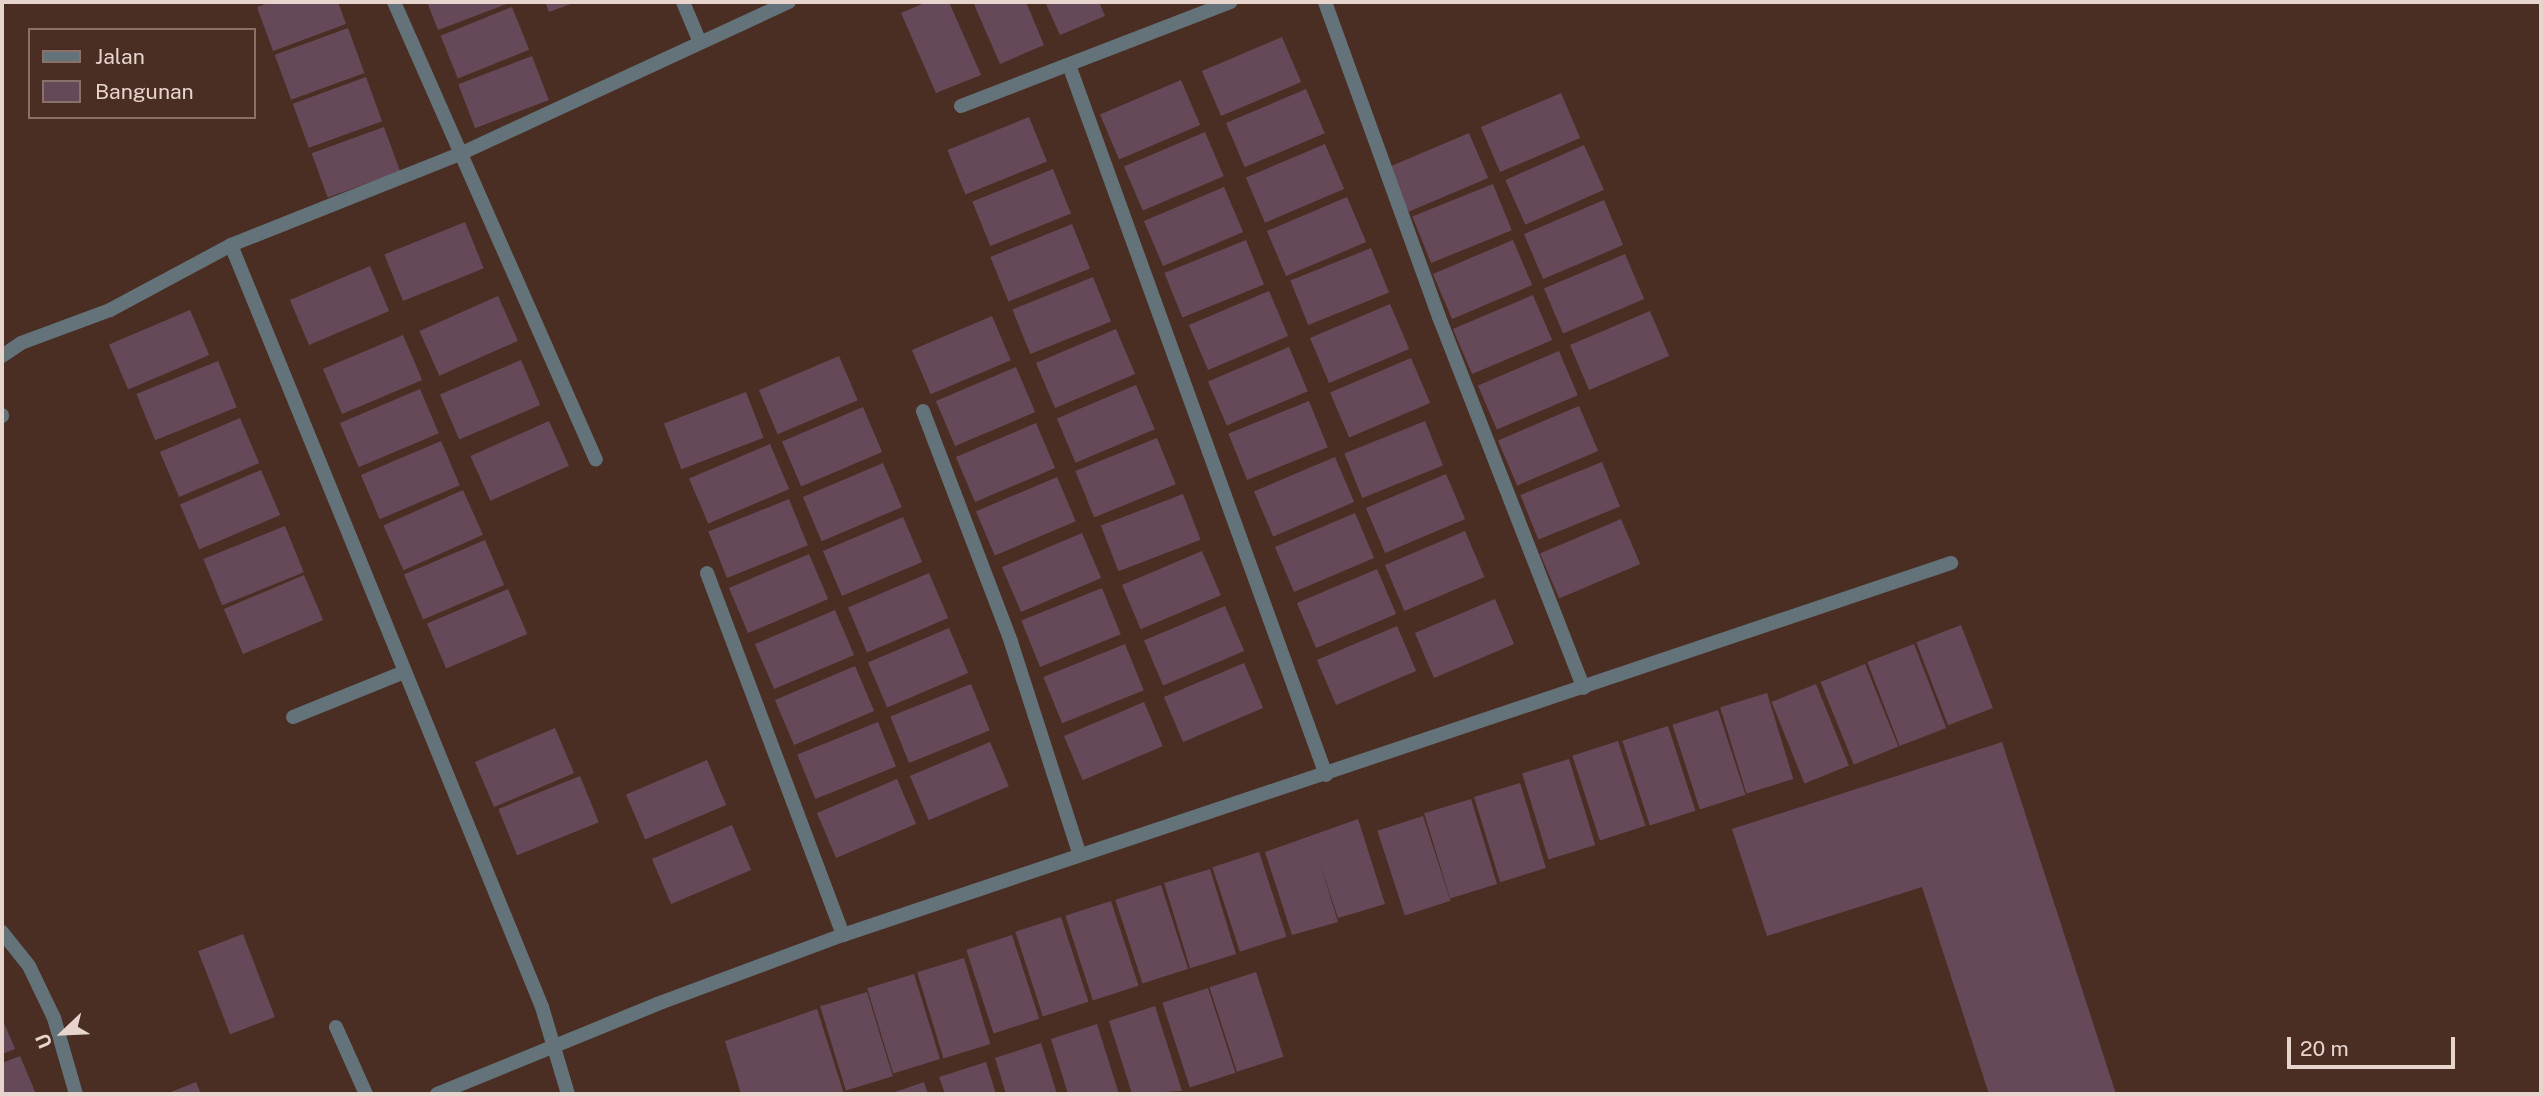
<!DOCTYPE html>
<style>
body{margin:0}
#map{position:relative;width:2543px;height:1096px;overflow:hidden;background:#4a2e24;font-family:"Public Sans",sans-serif}
div>[style]{position:absolute}
[style*='--x']{left:calc(var(--x)*1px);top:calc(var(--y)*1px);width:calc(var(--w)*1px);rotate:calc(var(--a)*1deg)}
.building>*{inset:0;background:#654959;transform-origin:0 0}
.lane>*{height:14px;margin:-7px;padding:0 7px;transform-origin:7px;border-radius:7px;background:#647379}
.street>*{height:14px;margin:-7px;padding:0 7px;transform-origin:7px;border-radius:7px;background:#647379}
span{translate:-50% -50%;white-space:nowrap;text-align:center;line-height:1.15;-webkit-text-stroke:6px #4a2e24;paint-order:stroke}
.frame{position:absolute;inset:0;border:4px solid #e7d4cd;pointer-events:none}
.legend{position:absolute;left:28px;top:28px;width:228px;height:91px;box-sizing:border-box;background:#4a2e24;border:2px solid #897068;margin:0;padding:9px 12px;list-style:none;font-size:21px;color:#e7d4cd}
.legend li{display:flex;align-items:center;gap:14px;height:35px}
.legend b{width:35px;border:2px solid #897068}
.north{position:absolute;left:28px;top:998px;width:70px;height:70px;-webkit-text-stroke:5px #4a2e24;paint-order:stroke;rotate:247deg;font-size:19px;font-weight:700;line-height:28px;text-align:center;color:#e7d4cd}
.north::after{content:'';display:block;margin:auto;width:24px;height:32px;background:#e7d4cd;clip-path:polygon(50% 0,100% 100%,50% 72%,0 100%)}
.scale{position:absolute;left:2287px;top:1037px;width:168px;height:32px;box-sizing:border-box;border:4px solid #e7d4cd;border-top:0;padding-left:9px;font-size:21px;line-height:24px;white-space:nowrap;color:#e7d4cd;-webkit-text-stroke:5px #4a2e24;paint-order:stroke}
</style>
<div id="map">
<div class="building">
<div style="clip-path:polygon(271px 2px,338px 2px,346px 24px,273px 51px,257px 7px)"></div>
<div style="clip-path:polygon(427px 2px,512px 2px,438px 30px)"></div>
<div style="clip-path:polygon(545px 2px,576px 2px,549px 12px)"></div>
<div style="clip-path:polygon(927px 2px,949px 2px,981px 75px,936px 93px,901px 13px)"></div>
<div style="clip-path:polygon(973px 2px,1026px 2px,1044px 45px,1000px 64px)"></div>
<div style="clip-path:polygon(1045px 2px,1099px 2px,1105px 16px,1060px 35px)"></div>
<div style="left:512px;top:7px;width:46px;height:77px;rotate:68deg"></div>
<div style="left:348px;top:28px;width:48px;height:78px;rotate:70deg"></div>
<div style="left:1282px;top:37px;width:49px;height:87px;rotate:67deg"></div>
<div style="left:532px;top:56px;width:47px;height:79px;rotate:69deg"></div>
<div style="left:366px;top:77px;width:47px;height:78px;rotate:70deg"></div>
<div style="left:1181px;top:80px;width:49px;height:88px;rotate:67deg"></div>
<div style="left:1306px;top:89px;width:48px;height:87px;rotate:67deg"></div>
<div style="left:1561px;top:93px;width:49px;height:87px;rotate:67deg"></div>
<div style="left:1029px;top:117px;width:48px;height:88px;rotate:68deg"></div>
<div style="left:384px;top:127px;width:47px;height:77px;rotate:70deg"></div>
<div style="left:1205px;top:132px;width:48px;height:88px;rotate:67deg"></div>
<div style="left:1469px;top:133px;width:49px;height:87px;rotate:67deg"></div>
<div style="left:1325px;top:144px;width:49px;height:86px;rotate:67deg"></div>
<div style="left:1584px;top:145px;width:49px;height:86px;rotate:66deg"></div>
<div style="left:1053px;top:169px;width:48px;height:87px;rotate:68deg"></div>
<div style="left:1493px;top:184px;width:50px;height:87px;rotate:68deg"></div>
<div style="left:1224px;top:187px;width:49px;height:87px;rotate:67deg"></div>
<div style="left:1347px;top:197px;width:49px;height:87px;rotate:67deg"></div>
<div style="left:1604px;top:200px;width:49px;height:87px;rotate:67deg"></div>
<div style="left:465px;top:222px;width:50px;height:87px;rotate:68deg"></div>
<div style="left:1072px;top:224px;width:48px;height:88px;rotate:68deg"></div>
<div style="left:1246px;top:240px;width:48px;height:88px;rotate:68deg"></div>
<div style="left:1513px;top:240px;width:49px;height:87px;rotate:67deg"></div>
<div style="left:1371px;top:248px;width:48px;height:87px;rotate:68deg"></div>
<div style="left:1625px;top:254px;width:49px;height:88px;rotate:67deg"></div>
<div style="left:370px;top:266px;width:49px;height:87px;rotate:67deg"></div>
<div style="left:1093px;top:277px;width:48px;height:87px;rotate:68deg"></div>
<div style="left:1269px;top:291px;width:49px;height:87px;rotate:67deg"></div>
<div style="left:1533px;top:295px;width:49px;height:87px;rotate:67deg"></div>
<div style="left:498px;top:296px;width:49px;height:86px;rotate:66deg"></div>
<div style="left:1390px;top:304px;width:49px;height:87px;rotate:67deg"></div>
<div style="left:190px;top:310px;width:49px;height:88px;rotate:67deg"></div>
<div style="left:1650px;top:311px;width:49px;height:87px;rotate:67deg"></div>
<div style="left:992px;top:316px;width:48px;height:87px;rotate:67deg"></div>
<div style="left:1116px;top:329px;width:49px;height:87px;rotate:67deg"></div>
<div style="left:403px;top:335px;width:49px;height:87px;rotate:67deg"></div>
<div style="left:1289px;top:347px;width:48px;height:88px;rotate:67deg"></div>
<div style="left:1559px;top:351px;width:48px;height:88px;rotate:67deg"></div>
<div style="left:839px;top:356px;width:48px;height:87px;rotate:67deg"></div>
<div style="left:1411px;top:358px;width:49px;height:88px;rotate:67deg"></div>
<div style="left:521px;top:360px;width:49px;height:88px;rotate:67deg"></div>
<div style="left:218px;top:361px;width:50px;height:88px;rotate:68deg"></div>
<div style="left:1016px;top:367px;width:49px;height:87px;rotate:67deg"></div>
<div style="left:1136px;top:385px;width:48px;height:86px;rotate:67deg"></div>
<div style="left:420px;top:389px;width:48px;height:87px;rotate:67deg"></div>
<div style="left:746px;top:392px;width:49px;height:88px;rotate:69deg"></div>
<div style="left:1309px;top:401px;width:50px;height:87px;rotate:68deg"></div>
<div style="left:1579px;top:406px;width:49px;height:88px;rotate:67deg"></div>
<div style="left:863px;top:407px;width:49px;height:88px;rotate:67deg"></div>
<div style="left:240px;top:418px;width:49px;height:87px;rotate:67deg"></div>
<div style="left:549px;top:421px;width:49px;height:86px;rotate:66deg"></div>
<div style="left:1425px;top:421px;width:48px;height:87px;rotate:68deg"></div>
<div style="left:1036px;top:423px;width:49px;height:87px;rotate:67deg"></div>
<div style="left:1157px;top:438px;width:50px;height:88px;rotate:68deg"></div>
<div style="left:441px;top:441px;width:48px;height:87px;rotate:67deg"></div>
<div style="left:770px;top:444px;width:49px;height:88px;rotate:67deg"></div>
<div style="left:1335px;top:457px;width:49px;height:88px;rotate:67deg"></div>
<div style="left:1602px;top:462px;width:48px;height:88px;rotate:68deg"></div>
<div style="left:883px;top:463px;width:48px;height:87px;rotate:67deg"></div>
<div style="left:261px;top:470px;width:49px;height:88px;rotate:67deg"></div>
<div style="left:1446px;top:474px;width:49px;height:87px;rotate:67deg"></div>
<div style="left:1057px;top:477px;width:48px;height:88px;rotate:67deg"></div>
<div style="left:463px;top:490px;width:49px;height:87px;rotate:66deg"></div>
<div style="left:1183px;top:494px;width:49px;height:88px;rotate:69deg"></div>
<div style="left:789px;top:499px;width:50px;height:87px;rotate:68deg"></div>
<div style="left:1355px;top:513px;width:49px;height:87px;rotate:67deg"></div>
<div style="left:903px;top:517px;width:49px;height:87px;rotate:67deg"></div>
<div style="left:1621px;top:519px;width:49px;height:88px;rotate:67deg"></div>
<div style="left:285px;top:526px;width:50px;height:88px;rotate:68deg"></div>
<div style="left:1465px;top:531px;width:50px;height:87px;rotate:67deg"></div>
<div style="left:1082px;top:533px;width:49px;height:87px;rotate:67deg"></div>
<div style="left:485px;top:540px;width:49px;height:88px;rotate:67deg"></div>
<div style="left:1202px;top:551px;width:48px;height:87px;rotate:67deg"></div>
<div style="left:809px;top:554px;width:49px;height:87px;rotate:67deg"></div>
<div style="left:1377px;top:569px;width:49px;height:87px;rotate:67deg"></div>
<div style="left:929px;top:573px;width:49px;height:88px;rotate:67deg"></div>
<div style="left:304px;top:575px;width:49px;height:87px;rotate:67deg"></div>
<div style="left:1102px;top:588px;width:50px;height:87px;rotate:68deg"></div>
<div style="left:508px;top:589px;width:49px;height:88px;rotate:67deg"></div>
<div style="left:1495px;top:599px;width:49px;height:87px;rotate:67deg"></div>
<div style="left:1225px;top:606px;width:49px;height:88px;rotate:67deg"></div>
<div style="left:835px;top:610px;width:49px;height:87px;rotate:67deg"></div>
<div style="left:1961px;top:625px;width:89px;height:48px;rotate:69deg"></div>
<div style="left:1397px;top:626px;width:49px;height:87px;rotate:67deg"></div>
<div style="left:949px;top:628px;width:49px;height:88px;rotate:67deg"></div>
<div style="left:1125px;top:644px;width:50px;height:88px;rotate:68deg"></div>
<div style="left:1914px;top:644px;width:90px;height:50px;rotate:69deg"></div>
<div style="left:1244px;top:663px;width:49px;height:87px;rotate:67deg"></div>
<div style="left:1865px;top:664px;width:89px;height:48px;rotate:68deg"></div>
<div style="left:855px;top:666px;width:49px;height:87px;rotate:67deg"></div>
<div style="left:971px;top:684px;width:50px;height:87px;rotate:68deg"></div>
<div style="left:1816px;top:684px;width:88px;height:48px;rotate:68deg"></div>
<div style="left:1767px;top:693px;width:90px;height:49px;rotate:73deg"></div>
<div style="left:1144px;top:702px;width:48px;height:87px;rotate:67deg"></div>
<div style="left:1718px;top:710px;width:89px;height:48px;rotate:72deg"></div>
<div style="left:878px;top:722px;width:48px;height:87px;rotate:68deg"></div>
<div style="left:1668px;top:726px;width:89px;height:48px;rotate:72deg"></div>
<div style="left:555px;top:728px;width:49px;height:87px;rotate:67deg"></div>
<div style="left:1618px;top:741px;width:89px;height:48px;rotate:72deg"></div>
<div style="left:990px;top:742px;width:48px;height:87px;rotate:67deg"></div>
<div style="clip-path:polygon(2002px 742px,2116px 1094px,1989px 1094px,1922px 887px,1767px 936px,1732px 829px)"></div>
<div style="left:1569px;top:759px;width:90px;height:49px;rotate:73deg"></div>
<div style="left:707px;top:760px;width:49px;height:88px;rotate:67deg"></div>
<div style="left:580px;top:776px;width:50px;height:88px;rotate:68deg"></div>
<div style="left:897px;top:779px;width:49px;height:87px;rotate:67deg"></div>
<div style="left:1520px;top:783px;width:89px;height:48px;rotate:73deg"></div>
<div style="left:1471px;top:799px;width:89px;height:49px;rotate:73deg"></div>
<div style="left:1423px;top:816px;width:89px;height:48px;rotate:72deg"></div>
<div style="clip-path:polygon(1358px 819px,1385px 904px,1338px 918px,1320px 863px,1338px 922px,1292px 935px,1265px 852px)"></div>
<div style="left:732px;top:825px;width:49px;height:87px;rotate:67deg"></div>
<div style="left:1259px;top:852px;width:89px;height:49px;rotate:72deg"></div>
<div style="left:1210px;top:869px;width:89px;height:48px;rotate:73deg"></div>
<div style="left:1161px;top:885px;width:88px;height:48px;rotate:72deg"></div>
<div style="left:1111px;top:901px;width:89px;height:48px;rotate:72deg"></div>
<div style="left:1061px;top:917px;width:89px;height:48px;rotate:72deg"></div>
<div style="left:243px;top:934px;width:89px;height:48px;rotate:69deg"></div>
<div style="left:1012px;top:935px;width:88px;height:48px;rotate:72deg"></div>
<div style="left:964px;top:958px;width:90px;height:49px;rotate:73deg"></div>
<div style="left:1256px;top:972px;width:89px;height:49px;rotate:72deg"></div>
<div style="left:914px;top:974px;width:89px;height:49px;rotate:73deg"></div>
<div style="left:1208px;top:988px;width:89px;height:48px;rotate:72deg"></div>
<div style="left:867px;top:992px;width:88px;height:49px;rotate:73deg"></div>
<div style="clip-path:polygon(1155px 1006px,1182px 1091px,1132px 1094px,1109px 1021px)"></div>
<div style="clip-path:polygon(817px 1009px,844px 1094px,741px 1094px,725px 1041px)"></div>
<div style="clip-path:polygon(2px 1018px,15px 1049px,2px 1054px)"></div>
<div style="clip-path:polygon(1097px 1024px,1119px 1094px,1068px 1094px,1051px 1039px)"></div>
<div style="clip-path:polygon(1041px 1043px,1057px 1094px,1006px 1094px,995px 1058px)"></div>
<div style="clip-path:polygon(20px 1056px,36px 1094px,2px 1094px,2px 1063px)"></div>
<div style="clip-path:polygon(986px 1062px,996px 1094px,945px 1094px,939px 1077px)"></div>
<div style="clip-path:polygon(196px 1082px,201px 1094px,166px 1094px)"></div>
<div style="clip-path:polygon(924px 1082px,928px 1094px,889px 1094px)"></div>
</div>
<div class="lane">
<div style="--x:293;--y:717;--w:118;--a:-22"></div>
<div style="--x:336;--y:1027;--w:73;--a:65.9"></div>
</div>
<div class="street">
<div style="--x:394;--y:2;--w:500;--a:66.2"></div>
<div style="--x:683;--y:2;--w:41;--a:67.2"></div>
<div style="--x:1325;--y:2;--w:335;--a:70.1"></div>
<div style="--x:1439;--y:317;--w:398;--a:68.7"></div>
<div style="--x:1069;--y:65;--w:755;--a:70.1"></div>
<div style="--x:961;--y:106;--w:289;--a:-21.1"></div>
<div style="--x:231;--y:245;--w:823;--a:67.8"></div>
<div style="--x:542;--y:1007;--w:91;--a:73.4"></div>
<div style="--x:2;--y:356;--w:23;--a:-34"></div>
<div style="--x:21;--y:343;--w:95;--a:-20.3"></div>
<div style="--x:110;--y:310;--w:137;--a:-28.2"></div>
<div style="--x:231;--y:245;--w:249;--a:-21.7"></div>
<div style="--x:462;--y:153;--w:360;--a:-24.8"></div>
<div style="--x:923;--y:411;--w:247;--a:69.1"></div>
<div style="--x:1011;--y:642;--w:222;--a:72.1"></div>
<div style="--x:2;--y:415;--w:1;--a:90"></div>
<div style="--x:707;--y:573;--w:387;--a:69.4"></div>
<div style="--x:2;--y:932;--w:43;--a:51.5"></div>
<div style="--x:29;--y:966;--w:58;--a:64.3"></div>
<div style="--x:54;--y:1018;--w:79;--a:73.9"></div>
<div style="--x:437;--y:1094;--w:238;--a:-22.2"></div>
<div style="--x:657;--y:1004;--w:198;--a:-20.4"></div>
<div style="--x:843;--y:935;--w:1169;--a:-18.56"></div>
</div>
<div class="frame"></div>
<ul class="legend">
<li><b style="height:9px;background:#647379"></b>Jalan</li>
<li><b style="height:19px;background:#654959"></b>Bangunan</li>
</ul>
<div class="north">U</div>
<div class="scale">20 m</div>
</div>
